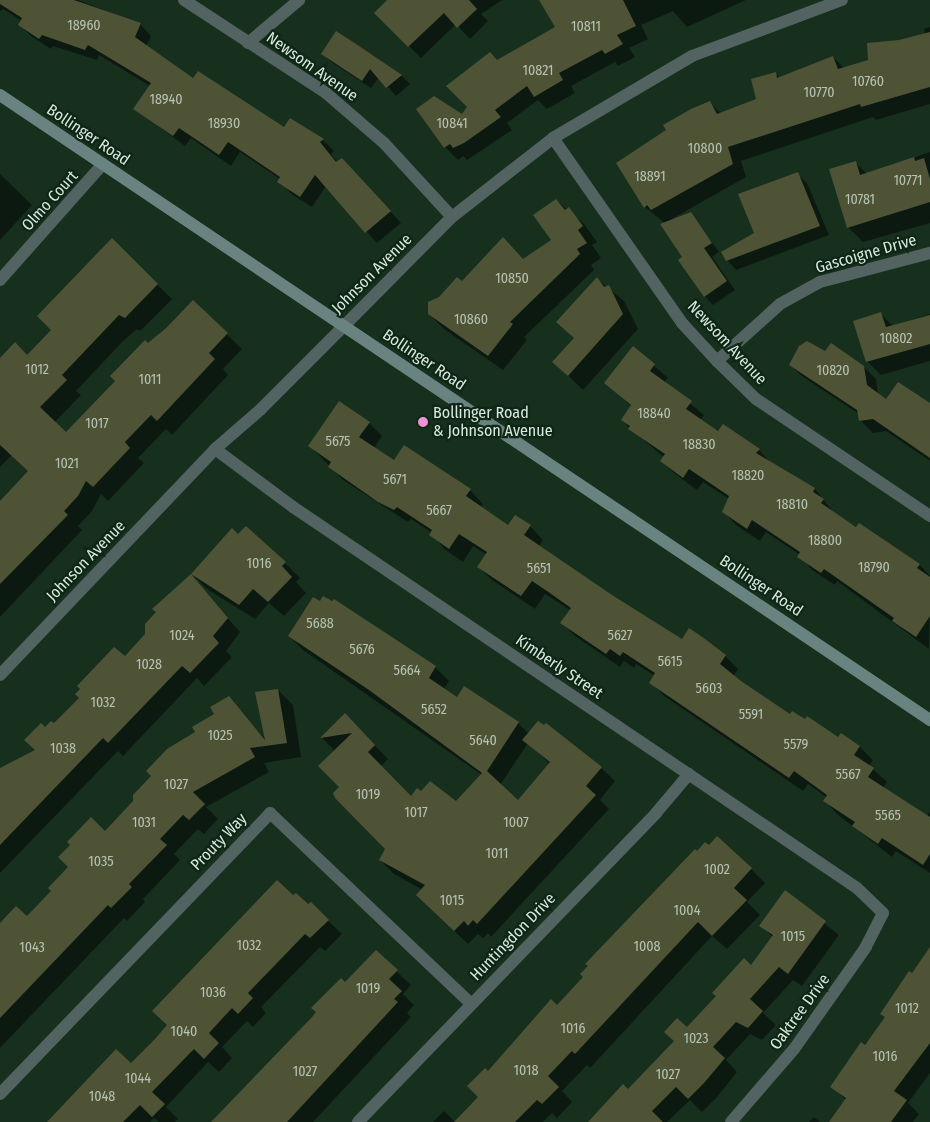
<!DOCTYPE html>
<style>
body{margin:0}
#map{position:relative;width:930px;height:1122px;overflow:hidden;background:#17301e;font-family:"Fira Sans Condensed",sans-serif}
div>[style]{position:absolute}
[style*='--x']{left:calc(var(--x)*1px);top:calc(var(--y)*1px);width:calc(var(--w)*1px);rotate:calc(var(--a)*1deg)}
.shadow>*{inset:0;background:#0007}
.building>*{inset:0;background:#4e5336}
.minor>*{height:12px;margin:-6px;padding:0 6px;transform-origin:6px;border-radius:6px;background:#536361}
.tertiary>*{height:12px;margin:-6px;padding:0 6px;transform-origin:6px;border-radius:6px;background:#536361}
.secondary>*{height:12px;margin:-6px;padding:0 6px;transform-origin:6px;border-radius:6px;background:#698480}
.dots>*{width:14px;height:14px;translate:-50% -50%;box-sizing:border-box;border:2px solid #0d2615;border-radius:50%}
span{translate:-50% -50%;white-space:nowrap;text-align:center;line-height:1.15;-webkit-text-stroke:4.5px #0d2615;paint-order:stroke}
.number-label{font-size:14px;color:#b6c3b2}
.number-label span{-webkit-text-stroke-width:0}
.street-label{font-size:16px;color:#d9e8dc}
.poi-label{font-size:16px;color:#d9e8dc}
.left{translate:0 -50%;text-align:left}
</style>
<div id="map">
<div class="shadow">
<div style="clip-path:polygon(0 0,78px 0,140px 24px,151px 36px,146px 46px,193px 80px,284px 129px,291px 119px,323px 140px,334px 151px,331px 154px,337px 162px,353px 171px,401px 223px,377px 243px,326px 186px,312px 207px,290px 193px,280px 179px,240px 152px,231px 166px,191px 138px,185px 146px,135px 109px,150px 86px,99px 55px,97px 60px,53px 46px,51px 49px,31px 36px,19px 25px,22px 21px,3px 9px,0 11px)"></div>
<div style="clip-path:polygon(389px 0,502px 0,481px 14px,488px 21px,470px 39px,456px 24px,421px 58px,376px 13px)"></div>
<div style="clip-path:polygon(570px 0,746px 0,687px 27px,673px 11px,641px 25px,648px 39px,629px 48px,635px 57px,618px 66px,615px 62px,571px 86px,575px 93px,547px 109px,538px 100px,507px 123px,512px 130px,467px 160px,463px 156px,458px 160px,445px 147px,498px 61px,557px 27px)"></div>
<div style="clip-path:polygon(930px 27px,930px 104px,876px 120px,873px 117px,741px 161px,746px 177px,670px 220px,691px 214px,719px 252px,712px 257px,735px 290px,713px 305px,705px 296px,666px 224px,645px 207px,710px 102px,721px 114px,758px 100px,775px 74px,780px 78px,833px 57px,844px 68px,869px 61px,899px 42px,925px 34px,924px 29px)"></div>
<div style="clip-path:polygon(336px 33px,402px 76px,410px 84px,396px 96px,379px 77px,371px 88px,331px 62px,323px 54px)"></div>
<div style="clip-path:polygon(930px 152px,930px 223px,863px 242px,848px 227px,856px 163px,867px 174px)"></div>
<div style="clip-path:polygon(0 174px,32px 205px,0 240px)"></div>
<div style="clip-path:polygon(797px 174px,807px 183px,829px 235px,736px 270px,727px 260px,756px 233px)"></div>
<div style="clip-path:polygon(556px 200px,584px 224px,597px 242px,592px 245px,601px 258px,591px 265px,594px 270px,524px 337px,527px 340px,503px 370px,444px 329px,429px 314px,440px 298px,462px 283px,524px 260px,553px 240px)"></div>
<div style="clip-path:polygon(112px 240px,172px 299px,140px 331px,137px 329px,123px 341px,76px 391px,81px 395px,55px 422px,66px 434px,148px 345px,193px 301px,242px 349px,223px 369px,228px 375px,172px 435px,166px 429px,138px 458px,144px 463px,108px 501px,101px 494px,92px 511px,78px 526px,82px 530px,0 617px,0 506px,30px 472px,12px 455px,0 467px,0 359px,27px 356px,53px 330px)"></div>
<div style="clip-path:polygon(597px 279px,624px 301px,638px 329px,583px 390px,554px 362px,575px 339px,558px 322px)"></div>
<div style="clip-path:polygon(881px 314px,893px 326px,930px 314px,930px 361px,881px 375px,867px 361px)"></div>
<div style="clip-path:polygon(634px 348px,668px 378px,664px 382px,704px 415px,700px 420px,719px 432px,759px 450px,772px 464px,815px 489px,835px 514px,919px 564px,930px 576px,929px 649px,837px 581px,835px 585px,812px 570px,800px 555px,766px 532px,760px 541px,736px 525px,723px 511px,729px 499px,703px 482px,697px 490px,675px 474px,662px 461px,664px 457px,630px 429px,623px 420px,632px 407px,606px 383px)"></div>
<div style="clip-path:polygon(826px 353px,863px 366px,876px 379px,878px 395px,887px 401px,930px 405px,930px 461px,886px 431px,873px 433px,861px 421px,859px 414px,803px 377px,790px 365px)"></div>
<div style="clip-path:polygon(369px 423px,382px 436px,374px 448px,395px 462px,470px 490px,483px 504px,480px 508px,509px 527px,530px 526px,543px 540px,538px 547px,611px 596px,682px 641px,725px 656px,738px 669px,733px 677px,791px 715px,839px 739px,842px 734px,860px 747px,873px 760px,869px 766px,887px 782px,883px 788px,927px 816px,930px 812px,930px 873px,896px 851px,892px 857px,837px 814px,824px 800px,826px 797px,808px 784px,803px 791px,664px 696px,651px 682px,655px 676px,636px 664px,634px 668px,624px 661px,620px 667px,575px 636px,562px 623px,570px 610px,545px 594px,535px 609px,492px 580px,478px 567px,487px 555px,473px 546px,463px 562px,444px 549px,432px 533px,411px 519px,408px 522px,343px 480px,310px 446px)"></div>
<div style="clip-path:polygon(238px 536px,285px 563px,300px 578px,296px 582px,306px 593px,284px 616px,269px 603px,255px 619px,207px 589px,192px 574px)"></div>
<div style="clip-path:polygon(190px 576px,240px 632px,226px 651px,232px 657px,204px 686px,197px 678px,123px 756px,118px 751px,0 873px,0 769px,36px 751px,45px 729px,54px 725px,147px 635px)"></div>
<div style="clip-path:polygon(evenodd,334px 600px,435px 667px,449px 681px,444px 689px,457px 698px,518px 723px,529px 734px,601px 768px,615px 781px,600px 800px,609px 809px,491px 937px,488px 933px,483px 938px,478px 934px,468px 944px,431px 909px,423px 890px,394px 874px,380px 860px,386px 849px,340px 787px,335px 751px,322px 738px,345px 715px,388px 759px,380px 767px,411px 798px,456px 803px,482px 775px,303px 650px,289px 636px,320px 603px,334px 600px,528px 743px,550px 764px,518px 802px,500px 785px,528px 743px)"></div>
<div style="clip-path:polygon(278px 690px,293px 705px,301px 757px,264px 763px,269px 772px,206px 807px,218px 819px,204px 834px,198px 829px,174px 854px,180px 860px,143px 899px,145px 902px,127px 921px,124px 918px,0 1048px,0 925px,27px 918px,229px 698px,266px 740px)"></div>
<div style="clip-path:polygon(751px 869px,765px 883px,747px 902px,760px 915px,727px 949px,712px 936px,590px 1068px,587px 1065px,562px 1091px,572px 1102px,557px 1118px,552px 1113px,543px 1122px,455px 1122px,480px 1097px,488px 1073px,557px 1006px)"></div>
<div style="clip-path:polygon(785px 892px,839px 935px,802px 986px,793px 980px,763px 1013px,776px 1025px,762px 1040px,750px 1034px,726px 1060px,737px 1072px,717px 1097px,702px 1112px,690px 1100px,667px 1122px,592px 1122px,628px 1090px,751px 966px,773px 937px,761px 926px)"></div>
<div style="clip-path:polygon(293px 897px,308px 906px,311px 904px,342px 934px,325px 951px,320px 947px,261px 1007px,266px 1013px,253px 1027px,247px 1021px,222px 1047px,232px 1058px,219px 1072px,208px 1062px,166px 1107px,178px 1119px,175px 1122px,159px 1122px,154px 1118px,150px 1122px,48px 1122px,131px 1065px)"></div>
<div style="clip-path:polygon(930px 950px,930px 1073px,908px 1103px,919px 1114px,913px 1122px,830px 1122px,846px 1100px,832px 1086px,886px 1018px)"></div>
<div style="clip-path:polygon(376px 952px,411px 985px,403px 994px,414px 1005px,407px 1013px,411px 1017px,313px 1122px,214px 1122px)"></div>
<div style="clip-path:polygon(444px 1111px,455px 1122px,433px 1122px)"></div>
<div style="clip-path:polygon(814px 1117px,820px 1122px,809px 1122px)"></div>
</div>
<div class="building">
<div style="clip-path:polygon(0 0,74px 0,141px 23px,135px 37px,193px 78px,198px 71px,284px 127px,290px 118px,324px 139px,320px 142px,336px 162px,342px 158px,391px 211px,365px 233px,315px 175px,300px 197px,277px 182px,280px 177px,228px 142px,219px 155px,179px 128px,173px 136px,133px 109px,151px 83px,88px 45px,85px 50px,42px 35px,39px 39px,18px 25px,22px 18px,0 4px)"></div>
<div style="clip-path:polygon(387px 0,469px 0,477px 9px,457px 28px,444px 13px,408px 47px,374px 13px)"></div>
<div style="clip-path:polygon(539px 0,623px 0,636px 26px,617px 35px,623px 44px,605px 54px,602px 50px,559px 73px,563px 80px,534px 97px,527px 86px,495px 110px,501px 117px,464px 143px,453px 148px,450px 144px,444px 148px,416px 109px,434px 96px,462px 114px,467px 107px,446px 86px,490px 52px,497px 60px,555px 27px)"></div>
<div style="clip-path:polygon(336px 31px,353px 42px,402px 75px,386px 88px,370px 69px,362px 81px,321px 54px)"></div>
<div style="clip-path:polygon(930px 32px,930px 87px,861px 107px,860px 104px,728px 147px,733px 164px,651px 210px,647px 205px,644px 208px,616px 163px,666px 130px,663px 125px,691px 109px,710px 101px,717px 114px,756px 99px,751px 79px,776px 72px,777px 78px,833px 56px,838px 69px,868px 60px,867px 43px,899px 40px)"></div>
<div style="clip-path:polygon(914px 157px,915px 161px,924px 158px,930px 179px,930px 202px,847px 228px,829px 169px,856px 161px,860px 175px)"></div>
<div style="clip-path:polygon(798px 172px,820px 226px,726px 261px,721px 252px,754px 233px,738px 194px)"></div>
<div style="clip-path:polygon(556px 199px,565px 210px,569px 207px,583px 226px,578px 230px,587px 243px,577px 249px,580px 254px,510px 322px,513px 324px,488px 356px,428px 314px,428px 302px,439px 297px,457px 277px,462px 281px,503px 237px,523px 259px,551px 240px,533px 215px)"></div>
<div style="clip-path:polygon(691px 212px,712px 243px,704px 248px,727px 281px,704px 297px,678px 260px,682px 257px,660px 224px)"></div>
<div style="clip-path:polygon(112px 238px,158px 284px,125px 318px,119px 315px,62px 375px,67px 380px,40px 407px,66px 432px,115px 381px,110px 376px,145px 340px,148px 343px,166px 328px,193px 300px,228px 333px,209px 353px,215px 359px,157px 421px,151px 415px,125px 442px,130px 448px,93px 487px,86px 481px,78px 496px,64px 511px,68px 515px,0 584px,0 501px,28px 471px,0 445px,0 358px,15px 342px,27px 355px,51px 330px,37px 316px)"></div>
<div style="clip-path:polygon(597px 277px,604px 287px,609px 285px,623px 314px,568px 376px,552px 362px,574px 338px,556px 322px)"></div>
<div style="clip-path:polygon(881px 312px,886px 327px,930px 315px,930px 344px,866px 362px,853px 321px)"></div>
<div style="clip-path:polygon(807px 341px,825px 351px,831px 343px,864px 366px,867px 385px,886px 399px,898px 382px,930px 403px,930px 458px,873px 419px,859px 421px,857px 410px,789px 365px,799px 346px)"></div>
<div style="clip-path:polygon(633px 346px,655px 364px,650px 371px,692px 401px,686px 409px,718px 431px,723px 424px,760px 449px,756px 453px,815px 488px,813px 492px,824px 499px,821px 503px,856px 527px,859px 523px,920px 564px,917px 568px,930px 577px,930px 616px,916px 637px,892px 621px,894px 618px,824px 569px,821px 573px,797px 557px,800px 552px,752px 520px,747px 529px,722px 512px,729px 496px,689px 469px,683px 478px,660px 461px,665px 454px,628px 429px,630px 426px,621px 420px,631px 405px,604px 383px)"></div>
<div style="clip-path:polygon(339px 401px,370px 422px,359px 437px,394px 460px,404px 445px,471px 489px,466px 496px,508px 525px,515px 515px,531px 525px,524px 535px,612px 595px,682px 639px,689px 628px,705px 639px,726px 655px,720px 664px,741px 681px,790px 714px,792px 711px,805px 719px,807px 716px,838px 737px,841px 733px,860px 746px,854px 755px,874px 768px,868px 777px,930px 817px,930px 854px,923px 865px,882px 838px,878px 844px,852px 826px,855px 822px,823px 801px,827px 795px,794px 771px,789px 778px,649px 683px,655px 673px,623px 652px,620px 656px,610px 649px,606px 654px,560px 623px,571px 608px,547px 591px,532px 581px,521px 596px,477px 567px,487px 552px,459px 534px,449px 549px,429px 535px,432px 530px,397px 507px,394px 510px,378px 502px,328px 467px,331px 462px,308px 446px)"></div>
<div style="clip-path:polygon(246px 526px,286px 562px,282px 566px,292px 577px,268px 602px,253px 589px,239px 605px,191px 574px,232px 528px,238px 534px)"></div>
<div style="clip-path:polygon(191px 574px,228px 618px,213px 636px,219px 643px,190px 673px,182px 666px,108px 743px,103px 738px,0 845px,0 768px,35px 750px,24px 740px,41px 723px,45px 727px,51px 721px,54px 723px,79px 698px,75px 694px,80px 689px,77px 686px,114px 647px,125px 656px,145px 634px,145px 624px,156px 612px,152px 609px)"></div>
<div style="clip-path:polygon(323px 596px,332px 601px,334px 599px,436px 666px,429px 678px,457px 697px,464px 686px,519px 722px,487px 771px,518px 800px,550px 762px,522px 740px,538px 721px,544px 725px,546px 723px,602px 767px,586px 786px,596px 795px,477px 924px,473px 920px,468px 926px,464px 921px,454px 931px,416px 895px,425px 885px,379px 860px,385px 849px,335px 798px,333px 793px,339px 787px,318px 766px,352px 733px,320px 738px,345px 713px,375px 745px,368px 752px,411px 796px,417px 788px,421px 791px,430px 781px,456px 801px,482px 773px,369px 690px,288px 636px,313px 597px,320px 601px)"></div>
<div style="clip-path:polygon(278px 689px,287px 743px,250px 748px,255px 757px,193px 792px,205px 804px,189px 820px,183px 815px,160px 839px,167px 845px,129px 884px,132px 887px,111px 908px,108px 905px,0 1018px,0 923px,16px 906px,27px 916px,51px 891px,48px 888px,68px 867px,58px 857px,70px 845px,67px 842px,91px 817px,105px 831px,133px 801px,133px 795px,151px 776px,146px 771px,167px 749px,195px 732px,192px 727px,214px 714px,210px 707px,229px 696px,265px 740px,255px 692px)"></div>
<div style="clip-path:polygon(717px 836px,752px 868px,734px 888px,747px 900px,712px 936px,698px 922px,575px 1054px,572px 1051px,548px 1076px,559px 1087px,542px 1104px,537px 1100px,515px 1122px,454px 1122px,478px 1097px,467px 1086px,485px 1068px,488px 1071px,551px 999px,557px 1005px,583px 977px,580px 974px,588px 966px,585px 964px,695px 849px,697px 851px,705px 842px,709px 845px)"></div>
<div style="clip-path:polygon(277px 880px,293px 895px,296px 893px,308px 904px,311px 902px,329px 920px,310px 938px,305px 934px,248px 993px,253px 998px,238px 1014px,232px 1008px,209px 1033px,219px 1043px,204px 1059px,194px 1049px,152px 1092px,165px 1104px,152px 1117px,140px 1105px,123px 1122px,47px 1122px,116px 1049px,131px 1063px,155px 1039px,167px 1025px,152px 1011px)"></div>
<div style="clip-path:polygon(785px 890px,826px 921px,788px 974px,779px 967px,750px 999px,763px 1011px,748px 1028px,736px 1022px,713px 1047px,725px 1058px,704px 1083px,688px 1099px,676px 1087px,652px 1111px,663px 1122px,588px 1122px,623px 1084px,628px 1089px,674px 1041px,664px 1032px,677px 1018px,687px 1027px,716px 996px,712px 993px,744px 958px,751px 965px,773px 935px,759px 926px)"></div>
<div style="clip-path:polygon(930px 947px,930px 1043px,894px 1091px,907px 1100px,891px 1122px,829px 1122px,846px 1098px,830px 1087px,861px 1042px,865px 1045px,885px 1017px,880px 1014px,909px 971px,912px 973px)"></div>
<div style="clip-path:polygon(376px 950px,398px 970px,389px 979px,402px 991px,394px 999px,398px 1002px,287px 1122px,211px 1122px,313px 1016px,316px 1012px,311px 1008px,341px 978px,345px 982px)"></div>
</div>
<div class="minor">
<div style="--x:184;--y:0;--w:170;--a:33.2"></div>
<div style="--x:326;--y:93;--w:77;--a:40.8"></div>
<div style="--x:384;--y:143;--w:100;--a:47.4"></div>
<div style="--x:248;--y:43;--w:67;--a:-40.1"></div>
<div style="--x:553;--y:138;--w:226;--a:55.1"></div>
<div style="--x:682;--y:323;--w:52;--a:47.4"></div>
<div style="--x:717;--y:361;--w:54;--a:44.3"></div>
<div style="--x:756;--y:399;--w:210;--a:33.9"></div>
<div style="--x:0;--y:280;--w:155;--a:-48.4"></div>
<div style="--x:344;--y:326;--w:153;--a:-45.3"></div>
<div style="--x:452;--y:217;--w:128;--a:-38"></div>
<div style="--x:553;--y:138;--w:161;--a:-30.5"></div>
<div style="--x:692;--y:56;--w:160;--a:-20.5"></div>
<div style="--x:717;--y:361;--w:85;--a:-42.1"></div>
<div style="--x:780;--y:304;--w:46;--a:-28.8"></div>
<div style="--x:820;--y:282;--w:114;--a:-14.8"></div>
<div style="--x:215;--y:449;--w:97;--a:36.6"></div>
<div style="--x:293;--y:507;--w:681;--a:34.04"></div>
<div style="--x:857;--y:888;--w:36;--a:44"></div>
<div style="--x:883;--y:913;--w:38;--a:117"></div>
<div style="--x:866;--y:947;--w:125;--a:125.2"></div>
<div style="--x:794;--y:1049;--w:96;--a:130.8"></div>
<div style="--x:0;--y:1094;--w:390;--a:-46.1"></div>
<div style="--x:270;--y:813;--w:277;--a:43.5"></div>
<div style="--x:358;--y:1122;--w:429;--a:-46"></div>
<div style="--x:656;--y:813;--w:51;--a:-49.8"></div>
</div>
<div class="tertiary">
<div style="--x:0;--y:675;--w:312;--a:-46.4"></div>
<div style="--x:215;--y:449;--w:60;--a:-40.9"></div>
<div style="--x:260;--y:410;--w:119;--a:-45"></div>
</div>
<div class="secondary">
<div style="--x:0;--y:95;--w:1121;--a:33.9"></div>
</div>
<div class="dots">
<div style="left:423px;top:422px;background:#f391d6"></div>
</div>
<div class="number-label">
<span style="left:84px;top:26px">18960</span>
<span style="left:586px;top:27px">10811</span>
<span style="left:538px;top:71px">10821</span>
<span style="left:868px;top:82px">10760</span>
<span style="left:819px;top:93px">10770</span>
<span style="left:166px;top:100px">18940</span>
<span style="left:224px;top:124px">18930</span>
<span style="left:452px;top:124px">10841</span>
<span style="left:705px;top:149px">10800</span>
<span style="left:650px;top:177px">18891</span>
<span style="left:908px;top:181px">10771</span>
<span style="left:860px;top:200px">10781</span>
<span style="left:512px;top:279px">10850</span>
<span style="left:471px;top:320px">10860</span>
<span style="left:896px;top:339px">10802</span>
<span style="left:37px;top:370px">1012</span>
<span style="left:833px;top:371px">10820</span>
<span style="left:150px;top:380px">1011</span>
<span style="left:654px;top:414px">18840</span>
<span style="left:97px;top:424px">1017</span>
<span style="left:338px;top:442px">5675</span>
<span style="left:699px;top:445px">18830</span>
<span style="left:67px;top:464px">1021</span>
<span style="left:748px;top:476px">18820</span>
<span style="left:395px;top:480px">5671</span>
<span style="left:792px;top:505px">18810</span>
<span style="left:439px;top:511px">5667</span>
<span style="left:825px;top:541px">18800</span>
<span style="left:259px;top:564px">1016</span>
<span style="left:874px;top:568px">18790</span>
<span style="left:539px;top:569px">5651</span>
<span style="left:320px;top:624px">5688</span>
<span style="left:182px;top:636px">1024</span>
<span style="left:620px;top:636px">5627</span>
<span style="left:362px;top:650px">5676</span>
<span style="left:670px;top:662px">5615</span>
<span style="left:149px;top:665px">1028</span>
<span style="left:407px;top:671px">5664</span>
<span style="left:709px;top:689px">5603</span>
<span style="left:103px;top:703px">1032</span>
<span style="left:434px;top:710px">5652</span>
<span style="left:751px;top:715px">5591</span>
<span style="left:220px;top:736px">1025</span>
<span style="left:483px;top:741px">5640</span>
<span style="left:796px;top:745px">5579</span>
<span style="left:63px;top:749px">1038</span>
<span style="left:848px;top:775px">5567</span>
<span style="left:176px;top:785px">1027</span>
<span style="left:368px;top:795px">1019</span>
<span style="left:416px;top:813px">1017</span>
<span style="left:888px;top:816px">5565</span>
<span style="left:144px;top:823px">1031</span>
<span style="left:516px;top:823px">1007</span>
<span style="left:497px;top:854px">1011</span>
<span style="left:101px;top:862px">1035</span>
<span style="left:717px;top:870px">1002</span>
<span style="left:452px;top:901px">1015</span>
<span style="left:687px;top:911px">1004</span>
<span style="left:793px;top:937px">1015</span>
<span style="left:249px;top:946px">1032</span>
<span style="left:647px;top:947px">1008</span>
<span style="left:32px;top:948px">1043</span>
<span style="left:368px;top:989px">1019</span>
<span style="left:213px;top:993px">1036</span>
<span style="left:907px;top:1009px">1012</span>
<span style="left:573px;top:1029px">1016</span>
<span style="left:184px;top:1032px">1040</span>
<span style="left:696px;top:1039px">1023</span>
<span style="left:885px;top:1057px">1016</span>
<span style="left:526px;top:1071px">1018</span>
<span style="left:305px;top:1072px">1027</span>
<span style="left:668px;top:1075px">1027</span>
<span style="left:138px;top:1079px">1044</span>
<span style="left:102px;top:1097px">1048</span>
</div>
<div class="street-label">
<span style="left:312px;top:67px;rotate:35deg">Newsom Avenue</span>
<span style="left:88px;top:135px;rotate:34deg">Bollinger Road</span>
<span style="left:50px;top:201px;rotate:-48deg">Olmo Court</span>
<span style="left:866px;top:254px;rotate:-16deg">Gascoigne Drive</span>
<span style="left:372px;top:274px;rotate:-45deg">Johnson Avenue</span>
<span style="left:727px;top:343px;rotate:47deg">Newsom Avenue</span>
<span style="left:424px;top:360px;rotate:34deg">Bollinger Road</span>
<span style="left:86px;top:561px;rotate:-46deg">Johnson Avenue</span>
<span style="left:761px;top:586px;rotate:34deg">Bollinger Road</span>
<span style="left:559px;top:667px;rotate:34deg">Kimberly Street</span>
<span style="left:219px;top:842px;rotate:-46deg">Prouty Way</span>
<span style="left:513px;top:937px;rotate:-46deg">Huntingdon Drive</span>
<span style="left:800px;top:1012px;rotate:-54deg">Oaktree Drive</span>
</div>
<div class="poi-label">
<span class="left" style="left:433px;top:422px">Bollinger Road<br>&amp; Johnson Avenue</span>
</div>
</div>
